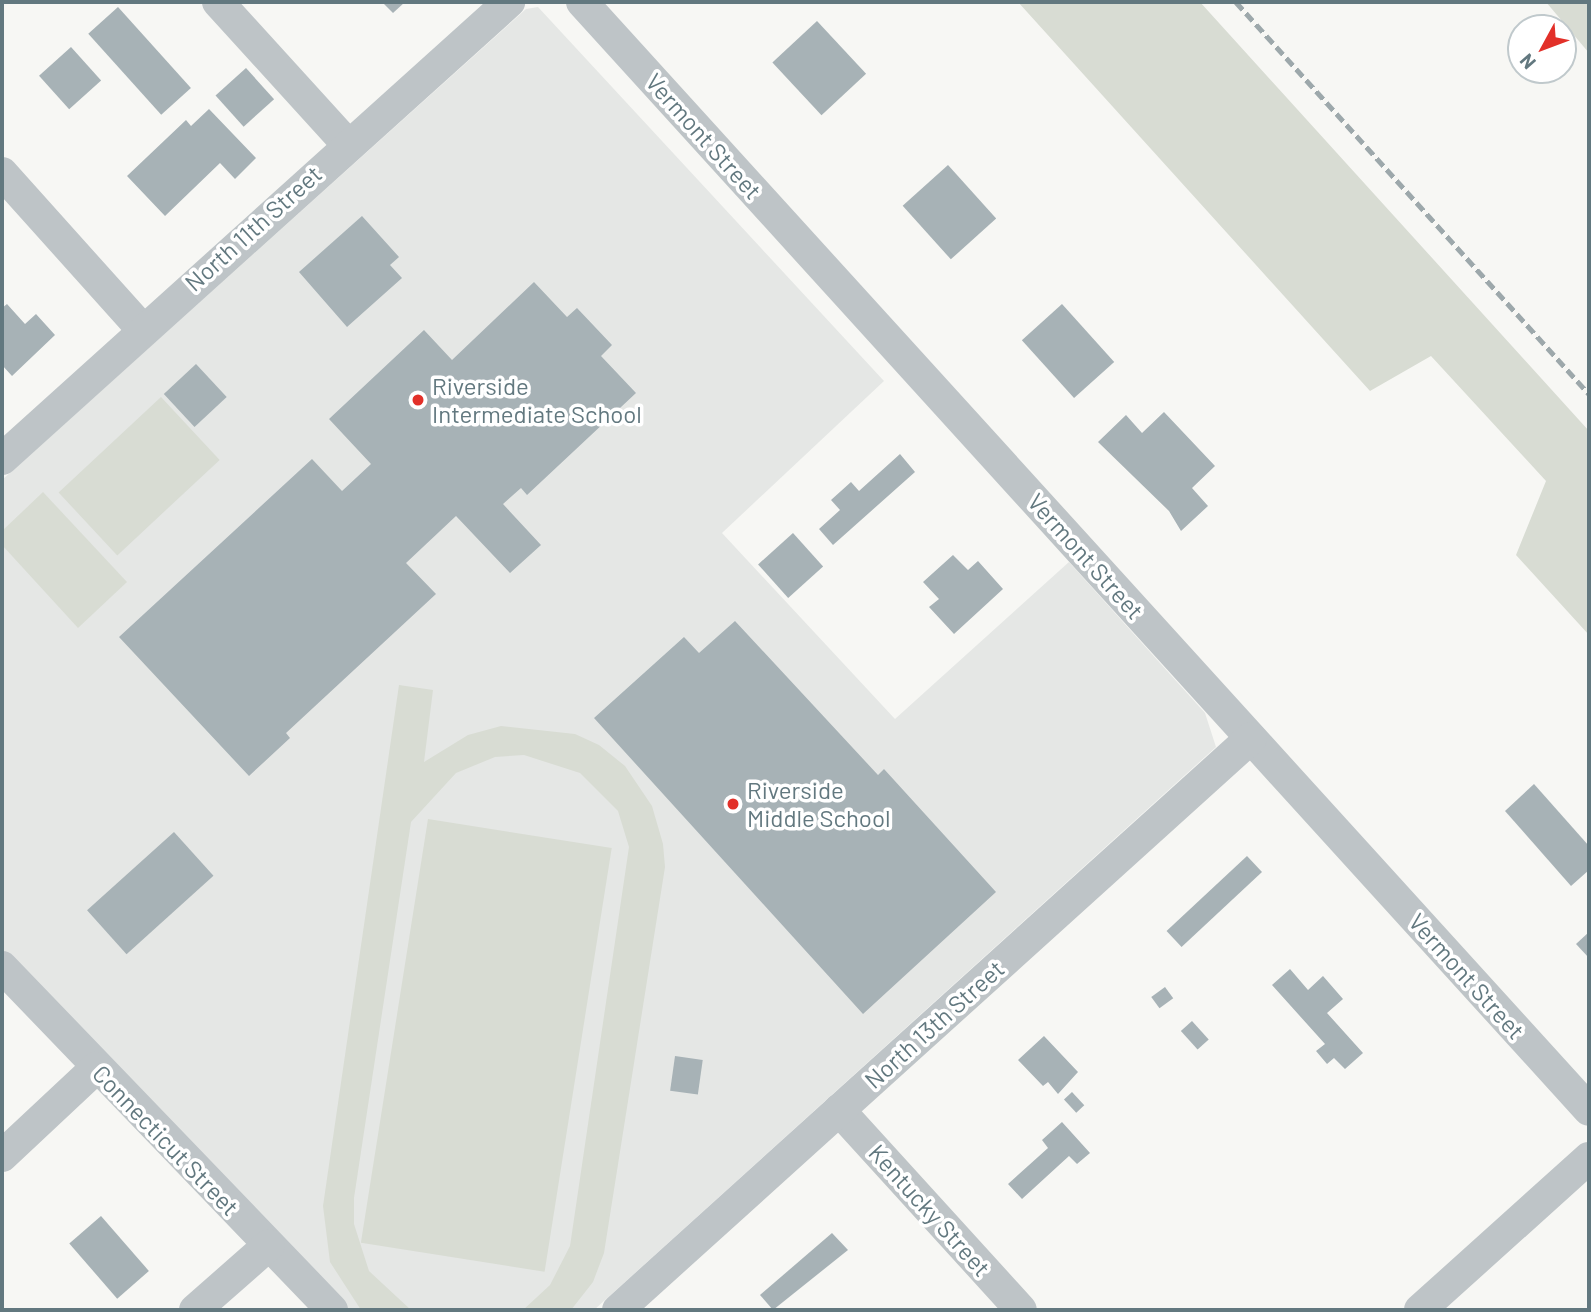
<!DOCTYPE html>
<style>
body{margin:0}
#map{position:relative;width:1591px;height:1312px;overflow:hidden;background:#f7f7f4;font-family:Barlow,sans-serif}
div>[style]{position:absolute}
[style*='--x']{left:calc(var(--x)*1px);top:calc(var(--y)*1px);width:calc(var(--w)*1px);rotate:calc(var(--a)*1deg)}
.built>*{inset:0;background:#e5e7e5}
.green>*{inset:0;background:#d8dcd3;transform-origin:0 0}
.building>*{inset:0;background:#a7b2b6;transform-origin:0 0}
.minor>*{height:32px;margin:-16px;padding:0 16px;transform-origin:16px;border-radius:16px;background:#bec4c7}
.rail>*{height:5px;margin-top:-2.5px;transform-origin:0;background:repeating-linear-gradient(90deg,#9da8ab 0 10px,transparent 0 15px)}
.dots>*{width:19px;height:19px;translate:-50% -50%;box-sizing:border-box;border:4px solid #fff;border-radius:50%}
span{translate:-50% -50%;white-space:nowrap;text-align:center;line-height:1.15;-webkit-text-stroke:7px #fff;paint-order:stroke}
.street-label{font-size:24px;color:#62787f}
.poi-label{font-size:24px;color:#62787f}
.left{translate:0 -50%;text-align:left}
.frame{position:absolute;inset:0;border:4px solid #62787f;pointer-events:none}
.north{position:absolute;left:1507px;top:14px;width:70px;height:70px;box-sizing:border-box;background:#fff;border:2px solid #c0c9cc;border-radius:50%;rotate:229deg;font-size:19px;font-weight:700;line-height:28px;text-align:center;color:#62787f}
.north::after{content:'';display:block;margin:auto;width:24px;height:32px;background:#e23029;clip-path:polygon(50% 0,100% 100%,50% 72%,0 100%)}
</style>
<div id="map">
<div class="built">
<div style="clip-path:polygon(538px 7px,884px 381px,722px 533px,895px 719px,1069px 562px,1205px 713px,1216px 747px,594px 1310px,347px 1310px,2px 950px,2px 480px,526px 9px)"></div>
</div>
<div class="green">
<div style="clip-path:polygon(1018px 2px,1200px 2px,1589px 431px,1589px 635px,1516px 555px,1546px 481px,1431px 356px,1370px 391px)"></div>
<div style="clip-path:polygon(1546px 2px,1589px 2px,1589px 53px)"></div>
<div style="left:161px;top:397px;width:86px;height:140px;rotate:47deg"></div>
<div style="clip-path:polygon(43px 492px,127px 582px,78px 628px,2px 545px,2px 531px)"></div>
<div style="clip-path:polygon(399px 685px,433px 690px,424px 762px,468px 735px,501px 726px,575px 734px,599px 745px,625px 766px,652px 806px,663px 844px,665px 867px,604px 1253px,593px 1282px,571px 1310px,523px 1310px,550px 1285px,570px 1246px,629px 847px,618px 811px,580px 773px,524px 755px,495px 757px,456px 773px,411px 822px,354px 1198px,354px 1224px,369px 1271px,411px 1310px,361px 1310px,330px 1262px,323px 1206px)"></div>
<div style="left:428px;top:819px;width:186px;height:429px;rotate:9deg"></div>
</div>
<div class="building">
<div style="clip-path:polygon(382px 2px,405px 2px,393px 13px)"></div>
<div style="left:118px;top:7px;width:109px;height:40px;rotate:48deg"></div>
<div style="left:817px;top:21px;width:72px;height:61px;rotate:47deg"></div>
<div style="left:71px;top:47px;width:45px;height:43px;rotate:48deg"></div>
<div style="left:246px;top:68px;width:42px;height:41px;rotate:48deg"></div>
<div style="clip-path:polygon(209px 109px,256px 158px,235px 179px,220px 163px,165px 216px,127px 176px,186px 120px,191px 126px)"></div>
<div style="left:948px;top:165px;width:72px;height:61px;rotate:48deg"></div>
<div style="clip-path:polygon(362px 216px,399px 257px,390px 265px,402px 278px,347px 327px,299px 272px)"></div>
<div style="clip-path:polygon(534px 282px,567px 317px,577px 308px,612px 345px,601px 356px,636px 393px,527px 495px,521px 488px,503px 504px,541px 545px,510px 573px,456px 516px,406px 563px,436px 594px,286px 733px,290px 738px,249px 776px,119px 637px,312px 459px,342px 491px,371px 464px,329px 419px,424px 330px,452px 360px)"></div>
<div style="clip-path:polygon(7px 304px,25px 324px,36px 314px,55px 335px,12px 376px,2px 365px,2px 308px)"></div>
<div style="left:1062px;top:304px;width:78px;height:54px;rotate:48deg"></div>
<div style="left:196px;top:364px;width:45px;height:44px;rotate:47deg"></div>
<div style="clip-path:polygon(1164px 412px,1215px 466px,1192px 488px,1208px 506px,1181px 531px,1169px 511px,1098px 442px,1126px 415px,1142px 433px)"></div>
<div style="clip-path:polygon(900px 454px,915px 472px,833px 545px,819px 529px,840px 510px,831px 500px,851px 482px,859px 491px)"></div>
<div style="left:793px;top:533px;width:45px;height:47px;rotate:48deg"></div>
<div style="clip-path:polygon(953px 555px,968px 570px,978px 561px,1003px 589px,954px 634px,929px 607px,939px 599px,923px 582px)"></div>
<div style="clip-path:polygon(735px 621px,878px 775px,884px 769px,996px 892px,863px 1014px,594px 718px,684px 637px,699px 653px)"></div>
<div style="clip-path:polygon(1534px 784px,1589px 846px,1589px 870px,1571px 886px,1505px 811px)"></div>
<div style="left:174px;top:832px;width:59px;height:117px;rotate:48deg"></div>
<div style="left:1247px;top:856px;width:22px;height:110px;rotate:47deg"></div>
<div style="clip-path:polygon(1589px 932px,1589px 958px,1576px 944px)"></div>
<div style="clip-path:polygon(1290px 969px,1308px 990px,1323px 976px,1343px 999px,1327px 1013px,1363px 1053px,1345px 1069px,1334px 1058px,1327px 1064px,1316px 1051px,1325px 1044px,1272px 985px)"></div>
<div style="left:1165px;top:987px;width:14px;height:17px;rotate:54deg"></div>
<div style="left:1192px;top:1021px;width:25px;height:15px;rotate:48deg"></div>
<div style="clip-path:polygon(1044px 1036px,1078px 1072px,1058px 1094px,1048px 1082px,1043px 1086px,1018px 1060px)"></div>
<div style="left:675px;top:1056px;width:28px;height:35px;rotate:8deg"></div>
<div style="left:1072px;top:1092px;width:18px;height:11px;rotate:47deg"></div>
<div style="clip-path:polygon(1062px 1122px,1090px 1153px,1077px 1164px,1069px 1156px,1022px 1199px,1008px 1184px,1048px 1148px,1042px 1140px)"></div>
<div style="left:101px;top:1216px;width:73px;height:42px;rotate:49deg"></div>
<div style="clip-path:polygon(832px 1233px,848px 1250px,773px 1310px,760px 1295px)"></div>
</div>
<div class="minor">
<div style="--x:218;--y:2;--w:192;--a:47.7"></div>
<div style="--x:582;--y:2;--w:1497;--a:47.73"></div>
<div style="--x:2;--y:173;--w:211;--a:48.1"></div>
<div style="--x:2;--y:459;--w:683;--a:-42.03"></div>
<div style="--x:2;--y:967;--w:476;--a:46.1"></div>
<div style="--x:839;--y:1110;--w:270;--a:47.7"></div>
<div style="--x:2;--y:1156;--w:129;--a:-43.1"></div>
<div style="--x:195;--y:1310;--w:98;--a:-41.3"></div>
<div style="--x:618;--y:1310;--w:853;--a:-42.1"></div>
<div style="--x:1420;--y:1310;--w:227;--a:-42"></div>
</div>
<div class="rail">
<div style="--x:1236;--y:2;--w:528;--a:48"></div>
</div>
<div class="dots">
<div style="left:418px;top:400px;background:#e23029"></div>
<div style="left:733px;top:804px;background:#e23029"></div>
</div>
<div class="street-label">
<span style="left:704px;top:136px;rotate:48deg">Vermont Street</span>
<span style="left:253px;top:228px;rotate:-42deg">North 11th Street</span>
<span style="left:1086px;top:556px;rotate:48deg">Vermont Street</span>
<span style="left:1467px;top:976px;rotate:48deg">Vermont Street</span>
<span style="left:934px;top:1024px;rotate:-42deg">North 13th Street</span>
<span style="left:166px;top:1140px;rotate:46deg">Connecticut Street</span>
<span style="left:930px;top:1210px;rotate:48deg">Kentucky Street</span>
</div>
<div class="poi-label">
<span class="left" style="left:432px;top:400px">Riverside<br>Intermediate School</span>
<span class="left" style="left:747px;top:804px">Riverside<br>Middle School</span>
</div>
<div class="frame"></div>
<div class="north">N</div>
</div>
